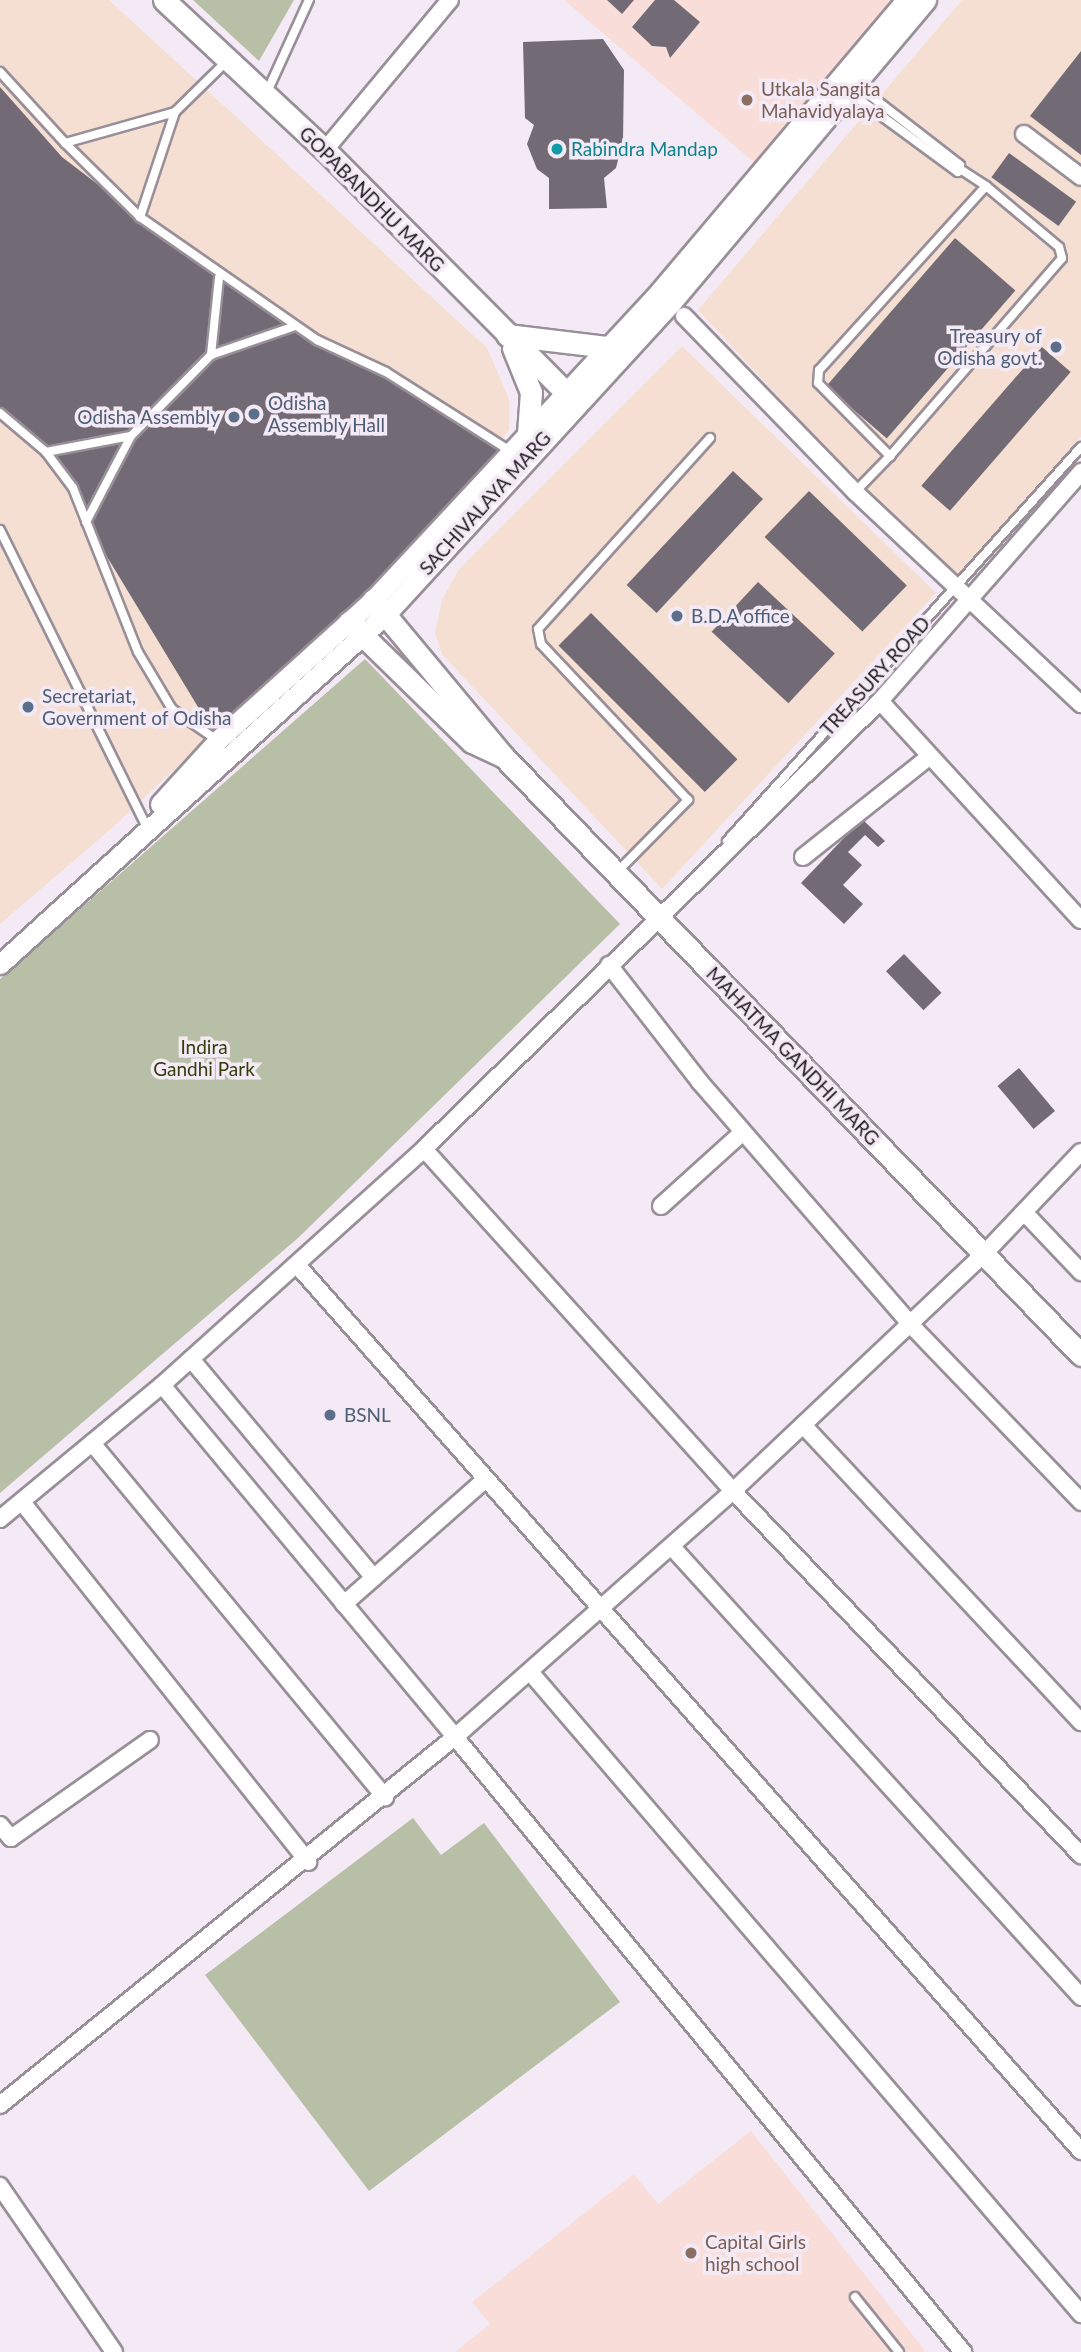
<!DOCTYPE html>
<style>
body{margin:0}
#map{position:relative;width:1081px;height:2352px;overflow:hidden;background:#f4eaf5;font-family:Lato,sans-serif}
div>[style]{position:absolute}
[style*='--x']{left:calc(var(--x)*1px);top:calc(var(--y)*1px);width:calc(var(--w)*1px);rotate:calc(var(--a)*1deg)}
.commercial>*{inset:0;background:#f5dfd2}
.education>*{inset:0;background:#f8ddd9}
.green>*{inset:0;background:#b7bfa7}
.building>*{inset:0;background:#726a74;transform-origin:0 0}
.roads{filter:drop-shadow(2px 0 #988f99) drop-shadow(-2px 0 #988f99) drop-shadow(0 2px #988f99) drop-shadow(0 -2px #988f99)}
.service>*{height:8px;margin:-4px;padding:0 4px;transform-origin:4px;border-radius:4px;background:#fff}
.minor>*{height:16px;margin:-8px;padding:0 8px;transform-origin:8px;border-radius:8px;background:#fff}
.tertiary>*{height:19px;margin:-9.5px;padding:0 9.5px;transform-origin:9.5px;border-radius:9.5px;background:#fff}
.secondary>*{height:21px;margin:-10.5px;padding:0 10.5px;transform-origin:10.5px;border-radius:10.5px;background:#fff}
.dots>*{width:19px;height:19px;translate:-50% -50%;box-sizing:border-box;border:4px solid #f4eaf5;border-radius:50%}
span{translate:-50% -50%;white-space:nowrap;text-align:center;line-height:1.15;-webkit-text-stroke:7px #f4eaf5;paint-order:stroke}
.education-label{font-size:19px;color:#785e54}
.left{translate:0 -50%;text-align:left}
.culture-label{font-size:19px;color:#0d838f}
.street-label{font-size:19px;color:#201d21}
.service-label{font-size:19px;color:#4e5e75}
.right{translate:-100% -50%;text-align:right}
.park-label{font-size:19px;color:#313d0b}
</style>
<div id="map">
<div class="commercial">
<div style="clip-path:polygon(0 0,109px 0,487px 348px,509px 399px,509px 430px,369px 586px,112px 828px,0 924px)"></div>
<div style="clip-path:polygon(962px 0,1081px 0,1081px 437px,962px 580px,873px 499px,698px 310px)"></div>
<div style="clip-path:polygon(682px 346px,936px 593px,662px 889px,442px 654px,435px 633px,442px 600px,459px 569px)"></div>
</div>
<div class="education">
<div style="clip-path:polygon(564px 0,899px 0,756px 164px)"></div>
<div style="clip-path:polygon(751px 2131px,926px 2352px,455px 2352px,490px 2324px,472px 2302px,634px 2174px,658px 2204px)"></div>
</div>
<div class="green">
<div style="clip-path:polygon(193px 0,294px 0,259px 61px)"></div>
<div style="clip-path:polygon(365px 659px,620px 924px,298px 1238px,0 1493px,0 979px)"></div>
<div style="clip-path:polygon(413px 1818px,441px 1855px,484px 1823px,620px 2002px,369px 2191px,205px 1975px)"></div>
</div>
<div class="building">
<div style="clip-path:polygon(607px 0,634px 0,622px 14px)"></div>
<div style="clip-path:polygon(655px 0,674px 0,700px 22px,670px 58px,666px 47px,652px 46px,632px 27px)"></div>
<div style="clip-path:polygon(603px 39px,624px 70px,623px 140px,616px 168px,604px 178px,607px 208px,549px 209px,549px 178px,537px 169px,527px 144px,534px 125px,525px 118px,523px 42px)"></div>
<div style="clip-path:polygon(1081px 51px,1081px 155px,1030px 116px)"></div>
<div style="clip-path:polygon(0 87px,62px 157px,219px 277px,317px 340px,471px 421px,511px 452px,218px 740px,86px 522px,73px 488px,46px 452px,0 413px)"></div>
<div style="left:1009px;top:153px;width:83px;height:30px;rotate:36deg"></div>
<div style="left:955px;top:238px;width:80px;height:196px;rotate:41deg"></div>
<div style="left:1042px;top:347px;width:38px;height:184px;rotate:41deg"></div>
<div style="left:733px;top:471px;width:41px;height:156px;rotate:43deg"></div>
<div style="left:809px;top:491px;width:136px;height:64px;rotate:44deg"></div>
<div style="left:758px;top:582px;width:105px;height:68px;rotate:43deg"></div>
<div style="left:591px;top:613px;width:207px;height:46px;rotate:45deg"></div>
<div style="clip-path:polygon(862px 819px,885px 841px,878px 847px,865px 835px,848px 852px,862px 865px,843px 885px,863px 904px,844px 924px,801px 883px)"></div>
<div style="left:904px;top:954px;width:54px;height:25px;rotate:46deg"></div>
<div style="left:1019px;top:1068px;width:56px;height:28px;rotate:50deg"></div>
</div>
<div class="roads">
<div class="service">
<div style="--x:0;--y:72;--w:96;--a:47.5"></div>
<div style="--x:267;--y:92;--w:101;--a:-65.5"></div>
<div style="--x:849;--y:92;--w:135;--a:36.3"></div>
<div style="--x:958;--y:172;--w:7;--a:-74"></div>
<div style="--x:960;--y:165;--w:130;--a:-142.2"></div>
<div style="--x:175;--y:112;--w:111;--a:108.4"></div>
<div style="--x:140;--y:217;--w:216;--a:34.8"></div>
<div style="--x:317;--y:340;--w:76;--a:24.9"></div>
<div style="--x:386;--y:372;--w:147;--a:32.5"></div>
<div style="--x:960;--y:169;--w:31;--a:33"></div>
<div style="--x:140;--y:217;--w:105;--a:-135.4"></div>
<div style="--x:65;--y:143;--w:114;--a:-15.7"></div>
<div style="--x:175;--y:112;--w:74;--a:-44.5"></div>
<div style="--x:211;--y:355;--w:78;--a:-84.1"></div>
<div style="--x:0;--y:413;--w:60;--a:40.3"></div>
<div style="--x:46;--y:452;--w:45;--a:53.1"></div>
<div style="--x:73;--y:488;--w:176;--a:68.4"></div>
<div style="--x:138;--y:652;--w:66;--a:59.2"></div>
<div style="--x:172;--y:709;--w:55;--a:34.6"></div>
<div style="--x:131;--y:436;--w:114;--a:-45.4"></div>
<div style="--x:211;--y:355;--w:89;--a:-19"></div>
<div style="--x:46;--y:452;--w:86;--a:-10.7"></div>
<div style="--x:131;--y:436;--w:97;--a:117.6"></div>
<div style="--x:855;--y:492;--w:50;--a:-45.8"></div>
<div style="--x:890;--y:456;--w:262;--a:-49"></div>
<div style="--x:1062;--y:258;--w:11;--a:-105"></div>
<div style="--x:1059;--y:247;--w:95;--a:-140.1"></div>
<div style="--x:986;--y:186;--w:248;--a:132.2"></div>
<div style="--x:819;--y:370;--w:13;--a:94"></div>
<div style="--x:818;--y:383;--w:103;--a:45.4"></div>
<div style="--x:0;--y:530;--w:326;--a:63.7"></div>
<div style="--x:727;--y:841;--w:530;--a:-48.06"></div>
<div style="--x:618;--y:871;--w:100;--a:-45.4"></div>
<div style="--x:688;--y:800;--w:214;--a:-133.3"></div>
<div style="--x:541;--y:644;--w:15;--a:-101"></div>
<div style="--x:538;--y:629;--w:257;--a:-48"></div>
<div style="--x:855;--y:2297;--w:70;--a:51.3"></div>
</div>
<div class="minor">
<div style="--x:1024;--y:134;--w:71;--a:37"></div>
<div style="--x:325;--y:150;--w:195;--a:-50.2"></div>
<div style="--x:684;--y:316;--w:245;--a:45.8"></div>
<div style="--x:855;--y:492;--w:310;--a:43.2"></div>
<div style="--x:880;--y:701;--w:297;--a:47.5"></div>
<div style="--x:803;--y:857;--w:162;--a:-38.5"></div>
<div style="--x:609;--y:965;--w:148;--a:52.1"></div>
<div style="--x:700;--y:1082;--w:320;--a:49"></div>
<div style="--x:910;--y:1324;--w:247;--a:46.1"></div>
<div style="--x:424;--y:1149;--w:461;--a:47.9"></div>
<div style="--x:733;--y:1491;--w:504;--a:46.29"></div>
<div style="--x:661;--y:1206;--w:110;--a:-42.1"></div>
<div style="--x:1024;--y:1212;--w:83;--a:46.5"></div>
<div style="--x:297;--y:1265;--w:1183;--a:48.5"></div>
<div style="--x:191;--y:1359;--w:285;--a:50.1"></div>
<div style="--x:162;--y:1385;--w:458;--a:50.2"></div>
<div style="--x:455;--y:1737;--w:371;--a:-41.5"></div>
<div style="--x:733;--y:1491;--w:347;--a:-43.4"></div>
<div style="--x:985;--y:1253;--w:139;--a:-46.5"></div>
<div style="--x:803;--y:1425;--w:407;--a:46.9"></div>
<div style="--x:92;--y:1443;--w:460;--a:50.4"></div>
<div style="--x:22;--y:1502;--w:460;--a:51.5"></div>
<div style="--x:0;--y:1519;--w:210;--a:-39.6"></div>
<div style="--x:162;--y:1385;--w:353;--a:-42"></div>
<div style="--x:424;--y:1149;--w:639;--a:-44.49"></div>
<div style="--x:880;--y:701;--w:305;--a:-48.7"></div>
<div style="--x:672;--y:1547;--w:608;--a:47.73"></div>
<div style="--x:344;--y:1604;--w:189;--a:-41.4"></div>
<div style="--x:531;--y:1673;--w:845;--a:49.37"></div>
<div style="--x:0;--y:1825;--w:17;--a:50"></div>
<div style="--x:11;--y:1838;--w:170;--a:-35.2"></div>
<div style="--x:0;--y:2105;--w:585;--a:-38.97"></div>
<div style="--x:455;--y:1737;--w:798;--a:50.44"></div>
<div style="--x:0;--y:2186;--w:201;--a:55.5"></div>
</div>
<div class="tertiary">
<div style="--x:160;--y:804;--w:86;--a:-47.8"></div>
<div style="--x:218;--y:740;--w:209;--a:-42.1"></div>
<div style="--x:373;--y:600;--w:202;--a:-47"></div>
<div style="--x:511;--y:452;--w:219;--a:-47.2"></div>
<div style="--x:660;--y:291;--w:381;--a:-49.8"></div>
<div style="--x:0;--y:964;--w:522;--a:-42.21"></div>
<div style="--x:387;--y:613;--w:420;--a:-47.5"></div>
<div style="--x:671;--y:303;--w:396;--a:-49.9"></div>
</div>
<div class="secondary">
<div style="--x:164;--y:0;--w:220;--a:43"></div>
<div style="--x:325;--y:150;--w:355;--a:45.2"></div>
<div style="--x:507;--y:335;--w:102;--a:6.8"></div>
<div style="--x:513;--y:348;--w:48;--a:67.8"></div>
<div style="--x:531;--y:392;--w:41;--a:94.2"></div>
<div style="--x:373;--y:600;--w:204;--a:50.2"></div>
<div style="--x:504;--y:757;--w:831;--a:46.02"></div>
<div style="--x:349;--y:622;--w:172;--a:44.3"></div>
<div style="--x:472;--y:742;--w:35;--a:25"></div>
</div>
</div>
<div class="dots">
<div style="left:747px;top:100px;background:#8d6e63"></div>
<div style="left:557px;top:149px;background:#0f9aa8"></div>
<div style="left:1056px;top:347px;background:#5c6f8a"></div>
<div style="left:254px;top:414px;background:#5c6f8a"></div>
<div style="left:234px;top:417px;background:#5c6f8a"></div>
<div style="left:677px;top:616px;background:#5c6f8a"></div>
<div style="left:28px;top:707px;background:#5c6f8a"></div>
<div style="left:330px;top:1415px;background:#5c6f8a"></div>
<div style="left:691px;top:2253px;background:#8d6e63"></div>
</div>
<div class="education-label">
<span class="left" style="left:761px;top:100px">Utkala Sangita<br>Mahavidyalaya</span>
<span class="left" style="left:705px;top:2253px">Capital Girls<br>high school</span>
</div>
<div class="culture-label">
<span class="left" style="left:571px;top:149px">Rabindra Mandap</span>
</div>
<div class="street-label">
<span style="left:372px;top:199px;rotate:45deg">GOPABANDHU MARG</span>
<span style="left:485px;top:503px;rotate:-48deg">SACHIVALAYA MARG</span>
<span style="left:875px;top:676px;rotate:-48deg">TREASURY ROAD</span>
<span style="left:793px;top:1056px;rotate:46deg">MAHATMA GANDHI MARG</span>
</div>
<div class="service-label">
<span class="right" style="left:1042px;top:347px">Treasury of<br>Odisha govt.</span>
<span class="left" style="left:268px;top:414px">Odisha<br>Assembly Hall</span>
<span class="right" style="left:220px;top:417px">Odisha Assembly</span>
<span class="left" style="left:691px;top:616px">B.D.A office</span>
<span class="left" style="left:42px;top:707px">Secretariat,<br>Government of Odisha</span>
<span class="left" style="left:344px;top:1415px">BSNL</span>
</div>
<div class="park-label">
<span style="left:204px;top:1058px">Indira<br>Gandhi Park</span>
</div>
</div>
